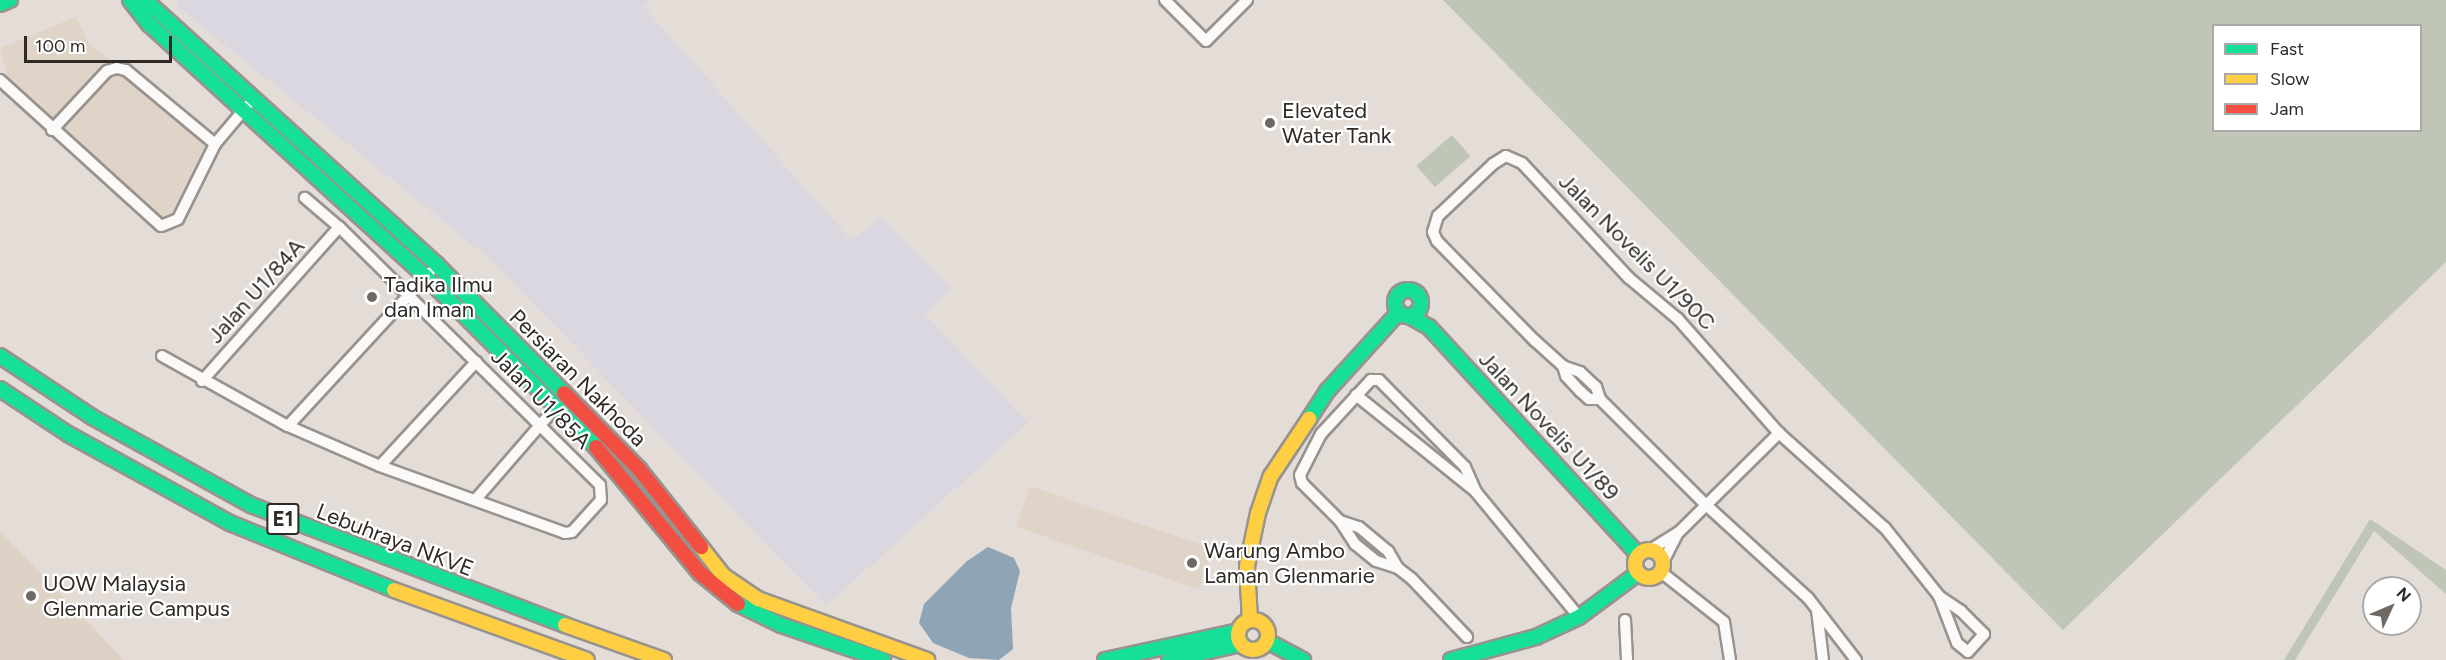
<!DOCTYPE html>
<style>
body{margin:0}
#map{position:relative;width:2446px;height:660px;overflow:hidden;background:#e4ddd7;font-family:Figtree,sans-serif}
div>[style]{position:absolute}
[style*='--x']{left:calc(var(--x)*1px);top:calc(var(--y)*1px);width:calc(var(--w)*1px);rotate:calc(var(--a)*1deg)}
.commercial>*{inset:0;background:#dfd4c7;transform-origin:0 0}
.industrial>*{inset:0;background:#dbd7e0}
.built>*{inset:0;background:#ded1c6}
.green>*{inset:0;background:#c0c6b7;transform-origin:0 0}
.water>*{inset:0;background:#8fa5b6}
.roads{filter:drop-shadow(2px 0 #98938e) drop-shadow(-2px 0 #98938e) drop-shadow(0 2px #98938e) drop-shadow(0 -2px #98938e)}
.street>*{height:10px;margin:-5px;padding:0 5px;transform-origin:5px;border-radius:5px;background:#fbfaf9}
.fast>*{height:14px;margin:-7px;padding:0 7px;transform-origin:7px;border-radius:7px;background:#16e098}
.fast>.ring{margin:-7px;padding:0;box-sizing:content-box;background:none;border:14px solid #16e098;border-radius:50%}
.slow>*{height:14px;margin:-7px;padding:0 7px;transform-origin:7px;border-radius:7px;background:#ffcf43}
.slow>.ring{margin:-7px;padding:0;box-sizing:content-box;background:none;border:14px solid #ffcf43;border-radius:50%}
.jam>*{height:14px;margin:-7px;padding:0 7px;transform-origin:7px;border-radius:7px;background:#f24e42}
.dots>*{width:16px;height:16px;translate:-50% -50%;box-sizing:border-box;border:3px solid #fff;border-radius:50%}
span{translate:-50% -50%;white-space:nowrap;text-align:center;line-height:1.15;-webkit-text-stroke:4.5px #fff;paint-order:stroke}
.shield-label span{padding:2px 4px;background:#fff;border:2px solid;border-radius:4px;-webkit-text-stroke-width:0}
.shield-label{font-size:21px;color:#2f2a26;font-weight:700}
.poi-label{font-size:22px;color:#2f2a26}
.left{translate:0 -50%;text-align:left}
.street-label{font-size:22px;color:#2f2a26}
.legend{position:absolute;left:2212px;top:24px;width:210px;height:108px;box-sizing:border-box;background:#fff;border:2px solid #acaaa8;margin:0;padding:8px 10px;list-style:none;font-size:18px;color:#2f2a26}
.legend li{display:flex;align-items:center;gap:12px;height:30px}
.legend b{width:30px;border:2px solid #acaaa8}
.north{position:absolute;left:2362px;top:576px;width:60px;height:60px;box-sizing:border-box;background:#fff;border:2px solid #acaaa8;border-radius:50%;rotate:46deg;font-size:16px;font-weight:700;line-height:24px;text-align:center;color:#2f2a26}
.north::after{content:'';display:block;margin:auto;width:21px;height:27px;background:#6e6964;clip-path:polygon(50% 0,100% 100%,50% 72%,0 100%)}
.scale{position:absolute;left:24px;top:36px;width:148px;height:27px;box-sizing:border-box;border:3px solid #2f2a26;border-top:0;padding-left:8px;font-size:18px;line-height:21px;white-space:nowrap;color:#2f2a26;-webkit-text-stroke:4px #fff;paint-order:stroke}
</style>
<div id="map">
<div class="commercial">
<div style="clip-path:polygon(76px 17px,88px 42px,209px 144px,176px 215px,163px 221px,9px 82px,0 48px)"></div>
<div style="left:1030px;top:486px;width:193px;height:43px;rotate:19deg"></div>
</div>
<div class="industrial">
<div style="clip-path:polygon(177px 0,649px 0,644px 7px,851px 240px,882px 217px,951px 289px,925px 314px,1028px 423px,826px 606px,489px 258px,178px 7px)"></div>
</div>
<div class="built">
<div style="clip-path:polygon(0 531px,124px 660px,0 660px)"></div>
</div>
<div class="green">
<div style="clip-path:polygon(evenodd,1443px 0,2446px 0,2446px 262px,2063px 630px,1443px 0,2214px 26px,2420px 26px,2420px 130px,2214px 130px,2214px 26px)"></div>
<div style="left:1452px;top:135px;width:28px;height:47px;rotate:49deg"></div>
<div style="clip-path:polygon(2370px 519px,2446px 570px,2446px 594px,2374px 531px,2295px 660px,2284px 660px)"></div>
</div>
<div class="water">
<div style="clip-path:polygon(988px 547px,1014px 558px,1020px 571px,1011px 608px,1013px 649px,999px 660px,969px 658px,933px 643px,919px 623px,924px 604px,967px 561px)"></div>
</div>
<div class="roads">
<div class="street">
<div style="--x:1165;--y:0;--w:58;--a:45"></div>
<div style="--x:1206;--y:41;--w:58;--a:-45"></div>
<div style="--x:0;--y:80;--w:217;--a:42.2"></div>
<div style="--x:161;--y:226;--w:18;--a:-22"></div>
<div style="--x:178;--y:219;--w:84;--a:-63.7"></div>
<div style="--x:215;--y:144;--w:51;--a:-49.8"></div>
<div style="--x:52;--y:130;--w:81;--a:-47"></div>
<div style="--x:107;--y:71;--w:10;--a:-17"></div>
<div style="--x:117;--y:68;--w:9;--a:13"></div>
<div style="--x:126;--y:70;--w:116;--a:39.7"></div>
<div style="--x:162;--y:356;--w:144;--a:29.1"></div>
<div style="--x:288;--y:426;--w:100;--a:23.5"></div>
<div style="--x:380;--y:466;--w:197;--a:19.9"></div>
<div style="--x:565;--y:533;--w:7;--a:-8"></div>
<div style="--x:572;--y:532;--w:43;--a:-47.8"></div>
<div style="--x:601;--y:500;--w:15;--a:-94"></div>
<div style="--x:600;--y:485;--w:367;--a:-135.3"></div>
<div style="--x:339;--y:227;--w:45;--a:-139.5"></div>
<div style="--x:1563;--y:366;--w:10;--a:73"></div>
<div style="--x:1566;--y:376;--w:21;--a:47"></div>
<div style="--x:1580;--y:391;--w:12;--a:42"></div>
<div style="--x:1589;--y:399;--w:11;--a:0"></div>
<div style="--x:202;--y:381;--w:206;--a:-48.3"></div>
<div style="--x:1356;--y:395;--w:154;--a:38.9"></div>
<div style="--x:1476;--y:492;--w:162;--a:50.5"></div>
<div style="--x:288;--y:426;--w:209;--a:-47.3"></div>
<div style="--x:380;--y:466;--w:142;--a:-47.3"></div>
<div style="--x:477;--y:498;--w:119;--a:-49.1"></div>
<div style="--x:1340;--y:521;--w:20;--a:18"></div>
<div style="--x:1359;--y:527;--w:38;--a:40"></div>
<div style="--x:1388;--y:551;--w:20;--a:60"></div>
<div style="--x:1650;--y:550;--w:34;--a:-32"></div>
<div style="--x:1679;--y:532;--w:141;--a:-44.7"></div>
<div style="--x:1663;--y:562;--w:30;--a:-63"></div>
<div style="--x:1661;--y:572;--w:80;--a:38.4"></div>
<div style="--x:1724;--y:622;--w:38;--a:81"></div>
<div style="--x:1817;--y:610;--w:50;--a:83.2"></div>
<div style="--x:1625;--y:620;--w:40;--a:87.1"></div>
<div style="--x:1467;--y:637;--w:80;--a:-133.5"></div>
<div style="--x:1412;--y:579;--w:18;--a:-142"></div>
<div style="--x:1398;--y:568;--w:23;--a:-162"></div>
<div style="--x:1376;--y:561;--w:27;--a:-141"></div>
<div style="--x:1355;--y:544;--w:27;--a:-123"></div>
<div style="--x:1340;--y:521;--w:54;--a:-135"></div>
<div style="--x:1302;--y:483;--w:8;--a:-104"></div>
<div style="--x:1300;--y:475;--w:46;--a:-62.9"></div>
<div style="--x:1321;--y:434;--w:74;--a:-47.2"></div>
<div style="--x:1371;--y:380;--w:8;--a:0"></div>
<div style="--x:1379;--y:380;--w:122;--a:45.3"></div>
<div style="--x:1465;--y:467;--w:27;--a:66"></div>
<div style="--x:1856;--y:660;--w:78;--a:-127.7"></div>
<div style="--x:1808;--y:598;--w:138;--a:-137.6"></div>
<div style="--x:1706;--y:505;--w:150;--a:-135"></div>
<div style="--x:1600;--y:399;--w:13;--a:-108"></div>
<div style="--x:1596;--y:387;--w:22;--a:-137"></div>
<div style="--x:1580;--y:372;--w:18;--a:-161"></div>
<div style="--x:1563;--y:366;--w:38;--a:-138"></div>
<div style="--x:1535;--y:341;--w:140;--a:-134.4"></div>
<div style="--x:1437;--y:241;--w:10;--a:-114"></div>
<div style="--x:1433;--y:232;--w:17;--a:-73"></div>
<div style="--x:1438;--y:216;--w:76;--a:-43.4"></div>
<div style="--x:1493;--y:164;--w:15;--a:-32"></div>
<div style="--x:1506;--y:156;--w:17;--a:24"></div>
<div style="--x:1522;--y:163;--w:157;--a:47.1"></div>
<div style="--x:1629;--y:278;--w:64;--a:39.9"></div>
<div style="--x:1678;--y:319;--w:152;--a:48.5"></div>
<div style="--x:1779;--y:433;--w:142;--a:41.9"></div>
<div style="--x:1885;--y:528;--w:87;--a:51.5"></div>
<div style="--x:1939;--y:596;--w:50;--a:69"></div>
<div style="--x:1957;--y:643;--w:14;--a:39"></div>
<div style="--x:1968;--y:652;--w:24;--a:-48"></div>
<div style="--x:1984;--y:634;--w:33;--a:-135"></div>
<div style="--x:1961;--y:611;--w:27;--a:-146"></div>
</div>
<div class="fast">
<div style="--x:130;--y:0;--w:31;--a:52"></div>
<div style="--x:149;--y:24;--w:375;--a:42.4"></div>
<div style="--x:426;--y:277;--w:240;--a:45"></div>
<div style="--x:145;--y:0;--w:394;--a:42.2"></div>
<div style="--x:437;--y:265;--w:180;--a:45.2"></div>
<div style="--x:0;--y:4;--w:11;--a:-22"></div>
<div class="ring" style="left:1395px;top:290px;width:12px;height:12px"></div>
<div style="--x:1409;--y:316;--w:23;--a:29"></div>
<div style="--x:1429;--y:327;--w:309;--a:47.4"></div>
<div style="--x:0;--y:356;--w:110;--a:33.5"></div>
<div style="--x:92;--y:417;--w:182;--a:29"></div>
<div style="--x:251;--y:505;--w:336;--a:20.9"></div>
<div style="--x:0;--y:389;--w:82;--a:33.5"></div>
<div style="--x:68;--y:434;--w:185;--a:28.8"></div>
<div style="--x:230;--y:523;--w:177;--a:22.2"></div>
<div style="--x:1309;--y:419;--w:35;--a:-57"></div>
<div style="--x:1328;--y:390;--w:105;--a:-47.7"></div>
<div style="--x:738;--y:604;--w:48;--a:26"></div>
<div style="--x:781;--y:625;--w:108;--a:18.9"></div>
<div style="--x:1267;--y:641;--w:41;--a:27.8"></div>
<div style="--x:1105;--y:660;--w:137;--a:-12.2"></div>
<div style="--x:1169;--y:660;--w:74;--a:-12.5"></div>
<div style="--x:1451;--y:660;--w:88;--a:-15.1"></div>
<div style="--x:1536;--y:637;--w:47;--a:-24.9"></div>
<div style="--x:1579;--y:617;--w:74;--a:-36.7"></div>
</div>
<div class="slow">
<div style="--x:701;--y:547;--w:37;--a:52"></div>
<div style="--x:724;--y:576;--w:41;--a:34.1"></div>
<div style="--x:758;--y:599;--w:180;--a:19.8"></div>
<div class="ring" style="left:1635px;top:550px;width:14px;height:14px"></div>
<div style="--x:394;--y:590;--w:205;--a:19.9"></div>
<div class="ring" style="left:1238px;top:620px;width:16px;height:16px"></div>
<div style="--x:1250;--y:620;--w:54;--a:-93.2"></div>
<div style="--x:1247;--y:566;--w:54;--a:-78.3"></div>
<div style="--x:1258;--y:513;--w:39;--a:-71"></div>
<div style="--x:1271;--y:476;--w:69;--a:-56.3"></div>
<div style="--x:565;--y:625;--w:105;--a:19.5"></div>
</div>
<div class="jam">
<div style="--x:564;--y:393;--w:107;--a:45.4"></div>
<div style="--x:639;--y:469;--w:100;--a:51.5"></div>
<div style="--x:596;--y:447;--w:163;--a:50.5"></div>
<div style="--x:700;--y:573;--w:49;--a:39.2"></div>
</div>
</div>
<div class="dots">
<div style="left:1270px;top:123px;background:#6e6964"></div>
<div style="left:372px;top:297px;background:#6e6964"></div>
<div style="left:1192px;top:563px;background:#6e6964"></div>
<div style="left:31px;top:596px;background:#6e6964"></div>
</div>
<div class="shield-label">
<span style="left:283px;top:519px">E1</span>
</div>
<div class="poi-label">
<span class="left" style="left:1282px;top:123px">Elevated<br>Water Tank</span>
<span class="left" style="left:384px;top:297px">Tadika Ilmu<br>dan Iman</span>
<span class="left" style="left:1204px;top:563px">Warung Ambo<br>Laman Glenmarie</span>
<span class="left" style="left:43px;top:596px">UOW Malaysia<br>Glenmarie Campus</span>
</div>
<div class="street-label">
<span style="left:1637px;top:252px;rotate:45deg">Jalan Novelis U1/90C</span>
<span style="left:256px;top:291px;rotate:-48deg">Jalan U1/84A</span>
<span style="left:578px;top:378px;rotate:45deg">Persiaran Nakhoda</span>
<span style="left:541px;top:399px;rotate:45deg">Jalan U1/85A</span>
<span style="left:1549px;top:426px;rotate:47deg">Jalan Novelis U1/89</span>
<span style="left:395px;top:540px;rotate:21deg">Lebuhraya NKVE</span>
</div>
<ul class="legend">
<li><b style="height:8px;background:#16e098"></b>Fast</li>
<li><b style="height:8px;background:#ffcf43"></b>Slow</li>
<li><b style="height:8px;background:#f24e42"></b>Jam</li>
</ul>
<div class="north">N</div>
<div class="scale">100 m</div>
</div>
